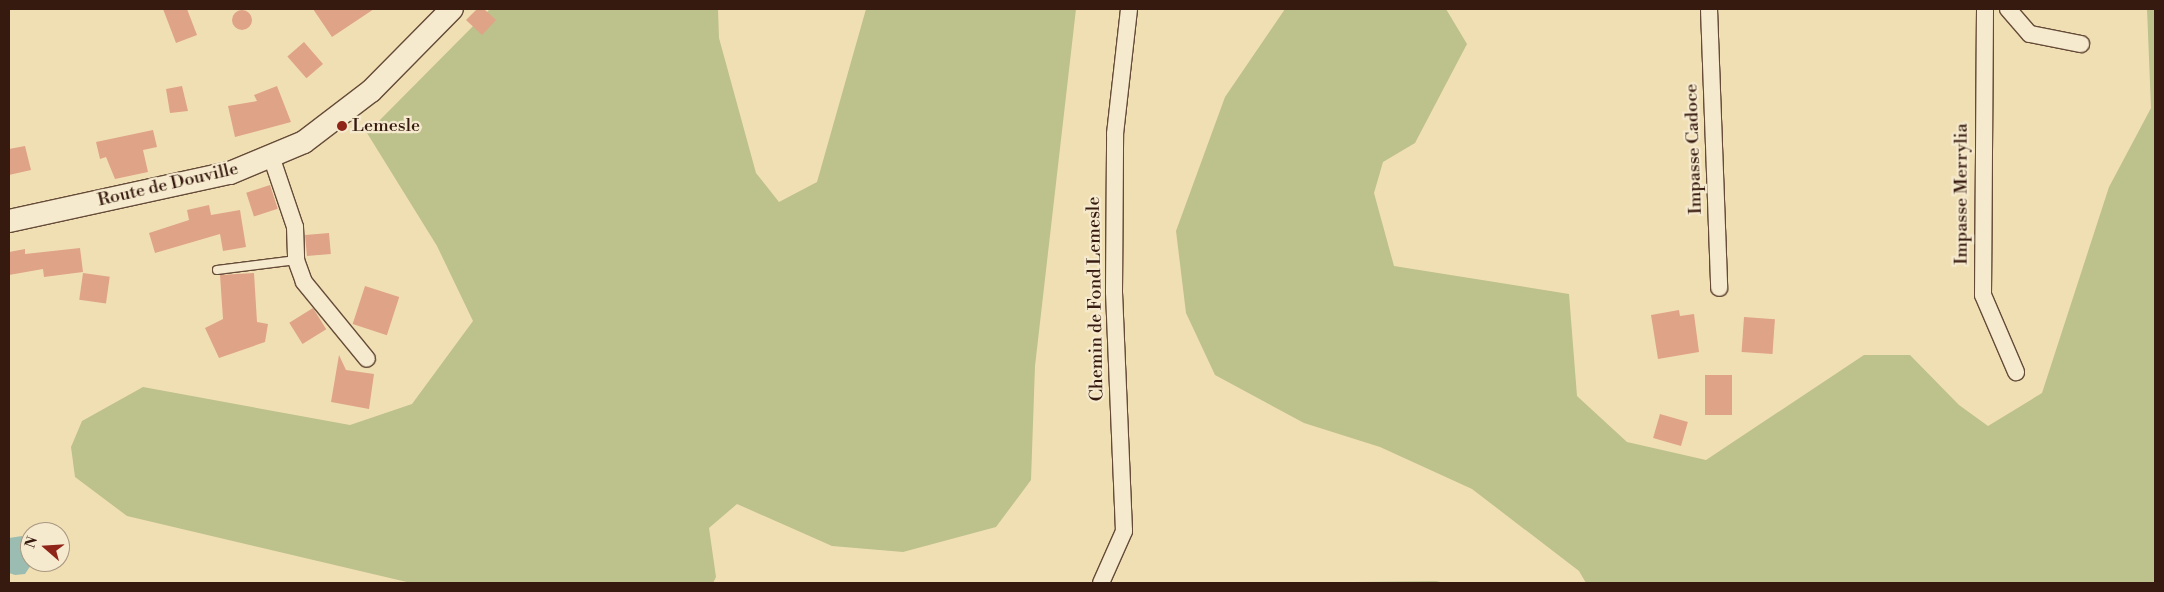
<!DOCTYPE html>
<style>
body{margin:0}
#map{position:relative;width:2164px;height:592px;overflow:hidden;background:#f1dfb4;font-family:"Libre Bodoni",serif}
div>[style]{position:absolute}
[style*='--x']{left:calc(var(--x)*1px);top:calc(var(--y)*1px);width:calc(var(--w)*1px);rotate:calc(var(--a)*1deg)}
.green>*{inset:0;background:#bdc18b}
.water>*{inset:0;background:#9bbcb0}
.building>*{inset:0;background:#dfa388;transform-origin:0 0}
.round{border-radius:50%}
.roads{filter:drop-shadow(1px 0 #654b38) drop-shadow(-1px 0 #654b38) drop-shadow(0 1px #654b38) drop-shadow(0 -1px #654b38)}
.service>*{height:8px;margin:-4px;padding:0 4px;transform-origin:4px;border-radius:4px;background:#f6eace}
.minor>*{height:16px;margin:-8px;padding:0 8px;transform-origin:8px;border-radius:8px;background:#f6eace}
.secondary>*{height:22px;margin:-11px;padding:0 11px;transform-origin:11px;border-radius:11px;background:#f6eace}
.dots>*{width:14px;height:14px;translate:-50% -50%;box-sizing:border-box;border:2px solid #f6eace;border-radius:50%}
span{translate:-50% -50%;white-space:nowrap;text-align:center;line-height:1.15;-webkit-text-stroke:4.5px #f6eace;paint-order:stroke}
.poi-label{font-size:18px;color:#361a0f}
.left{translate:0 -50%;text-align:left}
.street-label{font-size:18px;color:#361a0f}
.frame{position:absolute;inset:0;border:10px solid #361a0f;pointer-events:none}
.north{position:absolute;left:20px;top:522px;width:50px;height:50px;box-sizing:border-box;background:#f6eace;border:1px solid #a99782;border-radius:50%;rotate:289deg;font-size:14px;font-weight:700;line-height:20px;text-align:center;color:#361a0f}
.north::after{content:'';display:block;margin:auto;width:18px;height:22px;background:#8f2418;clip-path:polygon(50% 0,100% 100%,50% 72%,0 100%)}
</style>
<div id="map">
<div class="green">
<div style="clip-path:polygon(490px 9px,718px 9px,719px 38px,756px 173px,779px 202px,817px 182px,866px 9px,1076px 9px,1035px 366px,1031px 480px,996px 527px,903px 552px,832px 546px,737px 504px,709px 528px,716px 577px,713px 583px,411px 583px,127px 516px,75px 477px,71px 447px,82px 421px,143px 387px,350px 425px,412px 404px,473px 321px,437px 246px,367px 133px)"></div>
<div style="clip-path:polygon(1285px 9px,1446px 9px,1467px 44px,1415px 143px,1383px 162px,1374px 193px,1394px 266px,1569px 294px,1577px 396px,1627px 442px,1706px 460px,1864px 355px,1910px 355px,1959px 405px,1988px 426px,2042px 393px,2109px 187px,2151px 108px,2147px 9px,2155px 9px,2155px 583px,1586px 583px,1579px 571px,1472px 489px,1380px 447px,1304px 423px,1215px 375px,1186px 313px,1176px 231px,1225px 97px)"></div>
<div style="clip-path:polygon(1436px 581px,1445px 583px,1259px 583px,1261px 583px)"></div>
</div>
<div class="water">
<div style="clip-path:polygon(22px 536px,30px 542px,33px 562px,25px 574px,15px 575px,9px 573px,9px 538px)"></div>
</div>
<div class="building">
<div style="clip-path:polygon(163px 9px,187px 9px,197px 35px,176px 43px)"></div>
<div style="clip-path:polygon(313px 9px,374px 9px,332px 37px)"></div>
<div style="clip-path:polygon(477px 9px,484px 9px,496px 20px,482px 35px,466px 20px)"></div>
<div class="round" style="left:232px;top:10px;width:20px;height:20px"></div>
<div style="left:304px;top:42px;width:29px;height:22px;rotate:49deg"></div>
<div style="clip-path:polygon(182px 86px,188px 111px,170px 113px,166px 89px)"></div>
<div style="clip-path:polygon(277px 86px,291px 122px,235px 137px,228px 106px,257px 101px,254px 95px)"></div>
<div style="clip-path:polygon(153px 130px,157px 147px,143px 150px,148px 172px,115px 179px,106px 157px,100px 159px,96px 142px)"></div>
<div style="clip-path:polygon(25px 146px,31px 170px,9px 175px,9px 149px)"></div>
<div style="left:270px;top:185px;width:25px;height:25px;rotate:72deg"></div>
<div style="clip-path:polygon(209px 205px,211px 215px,240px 210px,246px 247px,223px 251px,220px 234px,155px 253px,149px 233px,189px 220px,187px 210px)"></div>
<div style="left:329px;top:233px;width:21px;height:24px;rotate:85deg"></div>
<div style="clip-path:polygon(80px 248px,83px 272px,44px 277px,43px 269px,9px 275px,9px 252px,25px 249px,25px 254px)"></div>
<div style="left:83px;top:273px;width:27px;height:27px;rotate:8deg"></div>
<div style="clip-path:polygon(254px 273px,257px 322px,268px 324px,265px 342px,219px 358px,205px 328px,223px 319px,220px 275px)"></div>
<div style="left:365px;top:286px;width:36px;height:40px;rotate:18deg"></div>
<div style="left:313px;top:308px;width:25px;height:28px;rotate:58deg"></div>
<div style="clip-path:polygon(1679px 310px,1680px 316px,1694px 314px,1699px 352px,1658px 359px,1651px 315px)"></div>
<div style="left:1744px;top:317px;width:31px;height:35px;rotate:4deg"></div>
<div style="clip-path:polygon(339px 355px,346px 370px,374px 374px,369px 409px,331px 402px)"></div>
<div style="left:1705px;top:375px;width:27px;height:40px"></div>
<div style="left:1660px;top:414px;width:29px;height:25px;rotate:16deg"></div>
</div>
<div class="roads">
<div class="service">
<div style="--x:217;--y:270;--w:80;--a:-7.2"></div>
</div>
<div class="minor">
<div style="--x:1709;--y:9;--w:279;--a:87.9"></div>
<div style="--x:1985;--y:9;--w:286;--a:90.4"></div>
<div style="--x:1983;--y:295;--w:84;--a:66.8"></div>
<div style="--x:2008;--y:9;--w:33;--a:49"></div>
<div style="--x:2030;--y:34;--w:52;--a:11.1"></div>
<div style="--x:271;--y:156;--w:75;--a:71.3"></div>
<div style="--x:295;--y:227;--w:33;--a:88"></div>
<div style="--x:296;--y:260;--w:23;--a:70"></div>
<div style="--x:304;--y:282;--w:99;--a:50.7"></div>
<div style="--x:1101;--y:583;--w:57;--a:-66.1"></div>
<div style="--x:1124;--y:531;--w:239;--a:-92.4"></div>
<div style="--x:1114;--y:292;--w:158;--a:-89.6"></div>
<div style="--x:1115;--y:134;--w:126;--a:-83.6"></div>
</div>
<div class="secondary">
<div style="--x:9;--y:221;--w:226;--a:-12.3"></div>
<div style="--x:230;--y:173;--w:80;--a:-22.7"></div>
<div style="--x:304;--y:142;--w:84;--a:-37.3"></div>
<div style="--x:371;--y:91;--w:115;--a:-45.4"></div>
</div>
</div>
<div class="dots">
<div style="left:342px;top:126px;background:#8f2418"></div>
</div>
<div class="poi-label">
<span class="left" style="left:352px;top:126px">Lemesle</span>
</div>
<div class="street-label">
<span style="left:1694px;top:149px;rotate:-92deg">Impasse Cadoce</span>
<span style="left:168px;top:185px;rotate:-13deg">Route de Douville</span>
<span style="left:1962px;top:194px;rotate:-90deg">Impasse Merrylia</span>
<span style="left:1096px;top:299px;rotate:-91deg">Chemin de Fond Lemesle</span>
</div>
<div class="frame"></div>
<div class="north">N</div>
</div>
